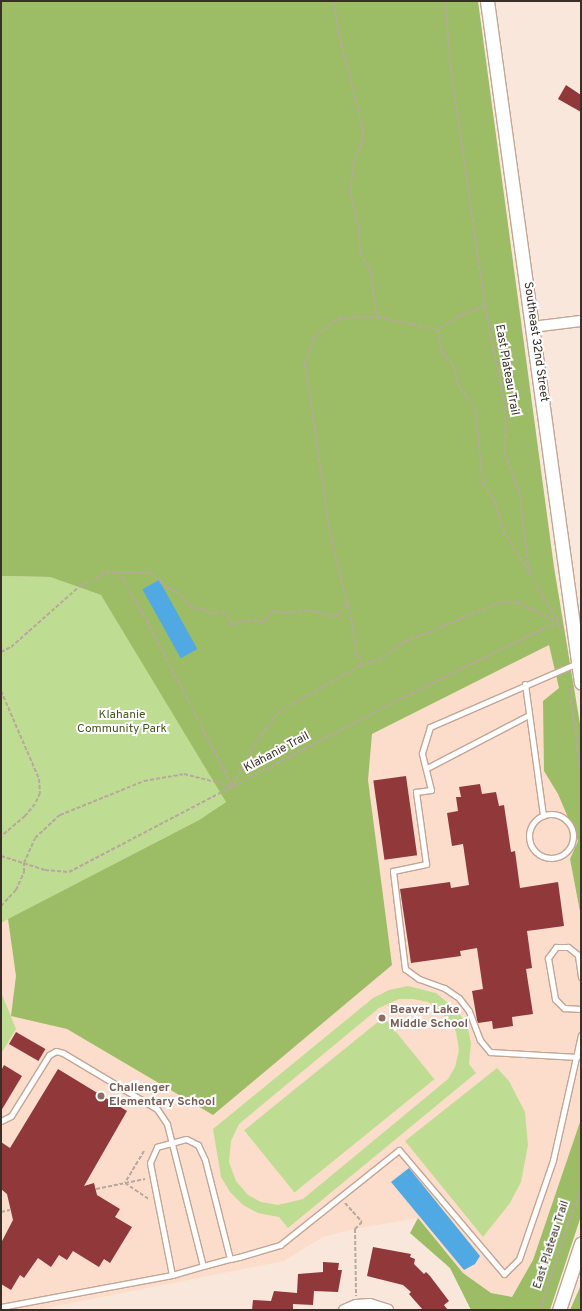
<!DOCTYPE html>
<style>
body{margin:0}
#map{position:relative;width:582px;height:1311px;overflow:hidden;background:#fae7dc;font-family:Overpass,sans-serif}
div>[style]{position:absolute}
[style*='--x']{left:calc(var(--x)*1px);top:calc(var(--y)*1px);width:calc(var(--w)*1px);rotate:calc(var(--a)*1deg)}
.built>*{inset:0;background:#fcddcb}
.green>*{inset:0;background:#bfdd92;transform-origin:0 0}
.forest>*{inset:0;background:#9cbd66}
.water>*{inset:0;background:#51a9e3;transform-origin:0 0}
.building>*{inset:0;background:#90383a;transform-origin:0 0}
.path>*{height:2px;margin-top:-1px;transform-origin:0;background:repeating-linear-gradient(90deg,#b8a79e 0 4px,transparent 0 6px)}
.roads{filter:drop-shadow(1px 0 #c3a594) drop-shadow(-1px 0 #c3a594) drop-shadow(0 1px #c3a594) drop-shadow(0 -1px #c3a594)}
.service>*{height:5px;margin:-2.5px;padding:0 2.5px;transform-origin:2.5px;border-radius:2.5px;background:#fff}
.service>.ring{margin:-2.5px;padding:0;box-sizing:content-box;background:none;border:5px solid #fff;border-radius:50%}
.minor>*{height:10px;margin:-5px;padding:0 5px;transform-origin:5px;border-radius:5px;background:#fff}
.tertiary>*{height:13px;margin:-6.5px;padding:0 6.5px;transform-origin:6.5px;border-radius:6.5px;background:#fff}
.dots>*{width:11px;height:11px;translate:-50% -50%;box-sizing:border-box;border:2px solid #fff;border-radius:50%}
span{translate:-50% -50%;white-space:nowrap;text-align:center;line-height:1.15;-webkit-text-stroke:4px #fff;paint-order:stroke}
.street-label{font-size:12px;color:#3a2e28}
.park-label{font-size:12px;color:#43591c}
.education-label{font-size:12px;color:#785e54;font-weight:700}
.left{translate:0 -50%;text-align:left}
.frame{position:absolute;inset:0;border:2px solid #3a2e28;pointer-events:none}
</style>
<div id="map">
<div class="built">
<div style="clip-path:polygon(549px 644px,559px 688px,544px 771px,558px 794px,578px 841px,570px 859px,581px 917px,581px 1119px,533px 1260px,512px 1297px,491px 1293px,463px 1273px,418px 1218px,354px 1229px,323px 1237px,284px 1261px,37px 1310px,1px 1310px,1px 923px)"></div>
</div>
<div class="green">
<div style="clip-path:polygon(115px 569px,226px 802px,199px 820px,1px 923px,1px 576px,50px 577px,101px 595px)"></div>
<div style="clip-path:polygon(evenodd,408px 986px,436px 993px,458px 1011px,468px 1028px,471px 1043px,469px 1064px,476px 1073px,288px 1228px,279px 1217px,258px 1213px,243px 1205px,230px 1192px,221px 1177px,213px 1129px,373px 998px,389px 990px,408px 986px,399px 999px,413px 999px,428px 1002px,449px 1019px,456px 1032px,459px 1050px,455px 1067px,448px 1079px,303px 1199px,278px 1205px,261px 1202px,248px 1195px,236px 1181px,229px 1162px,231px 1141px,239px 1124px,379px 1008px,399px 999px)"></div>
<div style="clip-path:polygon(1px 992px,16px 1029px,1px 1054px)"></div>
<div style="left:384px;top:1017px;width:80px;height:180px;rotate:51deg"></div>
<div style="clip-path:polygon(497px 1068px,509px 1081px,525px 1112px,528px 1145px,521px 1182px,510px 1203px,483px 1237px,405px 1141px)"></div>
</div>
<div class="forest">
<div style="clip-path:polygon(1px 1px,478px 1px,554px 567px,581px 730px,581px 917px,570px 859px,578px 841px,558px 794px,544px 771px,543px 701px,559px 688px,549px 645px,372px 734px,368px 780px,392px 965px,213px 1115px,67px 1029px,11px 1016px,16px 976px,8px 919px,199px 820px,226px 802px,101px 595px,50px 577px,1px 576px)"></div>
<div style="clip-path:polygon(581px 1119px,581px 1216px,550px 1310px,471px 1310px,450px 1268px,410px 1233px,418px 1218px,463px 1273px,491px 1293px,512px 1297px,533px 1260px)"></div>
<div style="clip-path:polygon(581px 1285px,581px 1310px,570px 1310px)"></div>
</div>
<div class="water">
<div style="left:159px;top:580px;width:79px;height:19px;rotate:61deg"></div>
<div style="clip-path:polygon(409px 1168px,480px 1256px,475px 1264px,464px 1270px,391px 1182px)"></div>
</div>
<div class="building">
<div style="clip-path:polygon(566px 85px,581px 95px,581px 112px,558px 99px)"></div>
<div style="left:406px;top:776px;width:80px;height:33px;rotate:82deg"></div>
<div style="clip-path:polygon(480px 784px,482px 794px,496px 792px,499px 806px,504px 805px,511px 852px,515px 851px,520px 888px,558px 882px,564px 926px,527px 931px,532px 968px,526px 969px,533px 1014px,512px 1017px,513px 1026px,493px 1029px,492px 1021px,478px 1023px,477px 1020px,472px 991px,483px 989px,477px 948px,460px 951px,461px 956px,411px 963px,400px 889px,450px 882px,451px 888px,469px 885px,463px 844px,452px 846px,447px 813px,458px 811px,456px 797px,461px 797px,459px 787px)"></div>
<div style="left:16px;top:1032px;width:34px;height:14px;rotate:30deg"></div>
<div style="clip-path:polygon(4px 1065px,22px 1076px,1px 1111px,1px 1071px)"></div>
<div style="clip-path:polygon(58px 1069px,127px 1111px,84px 1186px,94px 1183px,97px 1195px,120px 1209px,115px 1217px,132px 1227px,110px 1263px,104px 1259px,99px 1267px,73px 1251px,67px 1260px,59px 1255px,51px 1267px,38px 1258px,24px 1278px,20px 1275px,11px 1290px,1px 1284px,1px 1243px,13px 1220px,7px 1194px,1px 1189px,1px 1142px,10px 1148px)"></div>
<div style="clip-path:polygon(373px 1247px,411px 1254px,410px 1257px,415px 1259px,414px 1264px,424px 1274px,426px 1272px,430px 1276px,449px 1301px,444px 1305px,448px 1310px,423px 1310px,409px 1294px,411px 1292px,403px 1285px,367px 1276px)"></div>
<div style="clip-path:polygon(323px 1262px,339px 1263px,338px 1270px,342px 1270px,338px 1292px,314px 1291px,313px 1305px,293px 1304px,293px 1310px,252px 1310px,253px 1300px,271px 1301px,274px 1291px,297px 1293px,298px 1274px,323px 1272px)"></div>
</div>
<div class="path">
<div style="--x:333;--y:1;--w:43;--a:79.2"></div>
<div style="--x:341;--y:43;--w:88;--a:75.5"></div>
<div style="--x:363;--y:128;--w:15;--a:94"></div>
<div style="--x:362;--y:143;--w:19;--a:115"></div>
<div style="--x:354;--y:160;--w:32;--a:97"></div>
<div style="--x:350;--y:192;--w:40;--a:77"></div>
<div style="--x:359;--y:231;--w:22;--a:87"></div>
<div style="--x:360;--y:253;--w:19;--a:58"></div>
<div style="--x:370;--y:269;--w:49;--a:81.7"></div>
<div style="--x:445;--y:1;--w:69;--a:85"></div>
<div style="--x:451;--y:70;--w:238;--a:81.8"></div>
<div style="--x:485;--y:306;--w:106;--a:78.6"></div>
<div style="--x:506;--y:410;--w:45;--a:91.3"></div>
<div style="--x:505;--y:455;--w:37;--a:68"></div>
<div style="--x:519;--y:489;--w:84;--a:83.1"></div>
<div style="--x:529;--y:572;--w:59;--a:59.5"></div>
<div style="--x:559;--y:623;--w:8;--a:76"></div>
<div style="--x:485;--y:306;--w:28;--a:159"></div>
<div style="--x:459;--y:316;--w:25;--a:146"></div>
<div style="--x:438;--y:330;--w:22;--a:80"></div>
<div style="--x:442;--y:352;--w:17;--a:50"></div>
<div style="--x:453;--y:365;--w:24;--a:73"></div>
<div style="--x:460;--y:388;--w:25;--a:53"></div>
<div style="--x:475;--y:408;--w:76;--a:84"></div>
<div style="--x:483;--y:484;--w:19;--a:55"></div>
<div style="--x:494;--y:500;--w:34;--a:73"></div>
<div style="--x:504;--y:532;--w:46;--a:57.3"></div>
<div style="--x:115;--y:572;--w:36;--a:2"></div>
<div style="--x:151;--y:573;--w:22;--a:43"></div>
<div style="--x:167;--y:588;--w:10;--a:17"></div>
<div style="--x:177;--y:591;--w:23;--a:47"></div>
<div style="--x:193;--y:608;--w:12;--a:5"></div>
<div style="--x:205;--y:609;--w:6;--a:51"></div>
<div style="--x:209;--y:614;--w:14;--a:-8"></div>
<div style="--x:223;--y:612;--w:6;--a:31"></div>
<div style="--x:228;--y:615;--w:10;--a:73"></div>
<div style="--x:231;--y:625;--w:17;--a:-17"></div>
<div style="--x:247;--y:620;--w:18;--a:6"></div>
<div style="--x:265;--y:622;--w:13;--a:-58"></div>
<div style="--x:272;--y:611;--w:14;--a:8"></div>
<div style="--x:286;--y:613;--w:24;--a:-7"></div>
<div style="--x:310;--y:610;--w:27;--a:15"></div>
<div style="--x:336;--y:617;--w:16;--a:-52"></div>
<div style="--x:1;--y:652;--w:11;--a:-27"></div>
<div style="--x:11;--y:647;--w:92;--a:-41.5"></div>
<div style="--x:80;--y:586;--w:29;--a:-27"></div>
<div style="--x:106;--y:573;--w:9;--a:-6"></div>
<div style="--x:115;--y:572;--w:7;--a:34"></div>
<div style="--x:121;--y:576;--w:52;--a:60"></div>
<div style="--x:147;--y:621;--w:186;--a:62.7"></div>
<div style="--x:361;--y:665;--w:6;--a:-90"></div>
<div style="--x:361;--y:659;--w:5;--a:-143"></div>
<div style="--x:357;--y:656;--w:30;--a:-98"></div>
<div style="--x:353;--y:626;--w:96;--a:-103.9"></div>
<div style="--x:330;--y:533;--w:171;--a:-98.4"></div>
<div style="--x:305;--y:364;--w:28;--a:-72"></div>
<div style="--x:314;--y:337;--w:31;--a:-37"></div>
<div style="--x:339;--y:318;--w:38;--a:-2"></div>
<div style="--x:377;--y:317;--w:62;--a:12"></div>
<div style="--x:570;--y:687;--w:93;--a:83.2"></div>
<div style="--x:1;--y:691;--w:96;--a:66.6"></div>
<div style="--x:39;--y:779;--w:14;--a:86"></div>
<div style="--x:40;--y:793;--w:12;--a:114"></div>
<div style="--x:35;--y:804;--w:16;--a:130"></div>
<div style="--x:25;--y:816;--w:31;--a:140"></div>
<div style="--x:233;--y:785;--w:44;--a:-61.7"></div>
<div style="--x:254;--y:746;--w:42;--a:-54.8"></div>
<div style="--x:278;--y:712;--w:95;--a:-29.5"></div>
<div style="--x:361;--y:665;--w:18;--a:-16"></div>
<div style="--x:378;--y:660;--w:32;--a:-34"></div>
<div style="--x:405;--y:642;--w:104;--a:-22.6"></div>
<div style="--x:501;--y:602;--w:17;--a:0"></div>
<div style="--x:518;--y:602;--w:42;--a:26.6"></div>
<div style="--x:1;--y:856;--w:46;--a:17.7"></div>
<div style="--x:45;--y:870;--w:24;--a:5"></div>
<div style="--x:69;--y:872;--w:373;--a:-27.6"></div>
<div style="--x:400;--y:699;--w:175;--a:-26.1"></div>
<div style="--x:1;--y:906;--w:22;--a:-47"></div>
<div style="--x:16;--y:890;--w:20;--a:-66"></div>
<div style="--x:24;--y:872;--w:9;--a:-90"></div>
<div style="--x:24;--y:863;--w:27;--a:-66"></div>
<div style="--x:35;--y:838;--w:34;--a:-43"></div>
<div style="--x:60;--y:815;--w:91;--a:-22"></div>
<div style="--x:144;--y:781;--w:41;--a:-9.9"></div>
<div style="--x:184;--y:774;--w:49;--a:14.3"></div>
<div style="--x:144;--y:1151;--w:37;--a:121"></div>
<div style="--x:125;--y:1183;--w:29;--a:34"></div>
<div style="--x:96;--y:1189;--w:50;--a:-11.5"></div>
<div style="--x:345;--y:1203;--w:25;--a:48"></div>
<div style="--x:362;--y:1222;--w:10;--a:135"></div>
<div style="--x:355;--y:1229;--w:67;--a:89.1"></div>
<div style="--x:1;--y:1212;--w:9;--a:-13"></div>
<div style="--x:540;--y:1310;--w:131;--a:-71.7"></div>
</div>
<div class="roads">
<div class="service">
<div style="--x:525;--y:684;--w:133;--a:82.2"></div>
<div style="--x:427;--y:768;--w:115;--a:-27.5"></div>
<div class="ring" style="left:529px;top:814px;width:39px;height:39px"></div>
<div style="--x:581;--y:977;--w:22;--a:-98"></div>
<div style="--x:578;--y:955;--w:13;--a:-141"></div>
<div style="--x:568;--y:947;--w:12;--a:180"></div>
<div style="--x:556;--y:947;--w:14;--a:126"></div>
<div style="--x:548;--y:958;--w:42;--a:80.3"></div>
<div style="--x:555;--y:999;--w:13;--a:45"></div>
<div style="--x:564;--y:1008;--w:17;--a:3"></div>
<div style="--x:577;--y:1057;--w:87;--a:-176.7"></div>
<div style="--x:490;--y:1052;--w:16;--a:-130"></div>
<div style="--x:480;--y:1040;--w:31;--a:-111"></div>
<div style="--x:469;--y:1011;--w:16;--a:-128"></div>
<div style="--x:459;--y:998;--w:18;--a:-146"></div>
<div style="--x:444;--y:988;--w:27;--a:-160"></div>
<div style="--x:419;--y:979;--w:17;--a:-144"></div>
<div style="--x:405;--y:969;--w:99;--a:-97"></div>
<div style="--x:393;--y:871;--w:34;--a:-12"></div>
<div style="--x:426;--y:864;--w:73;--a:-97.9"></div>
<div style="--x:416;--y:792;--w:15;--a:-8"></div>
<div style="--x:431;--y:790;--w:38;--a:-104"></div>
<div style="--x:422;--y:753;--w:27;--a:-73"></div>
<div style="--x:430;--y:727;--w:160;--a:-23.5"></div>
<div style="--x:1;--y:1121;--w:11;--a:-27"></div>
<div style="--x:11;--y:1116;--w:72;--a:-58.1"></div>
<div style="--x:49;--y:1055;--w:8;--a:-30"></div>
<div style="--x:56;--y:1051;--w:7;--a:16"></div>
<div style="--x:63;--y:1053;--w:109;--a:30.8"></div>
<div style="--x:157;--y:1109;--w:18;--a:56"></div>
<div style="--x:167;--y:1124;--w:146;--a:75.8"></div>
<div style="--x:230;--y:1259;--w:102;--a:-104.2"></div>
<div style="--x:205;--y:1160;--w:17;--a:-115"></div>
<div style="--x:198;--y:1145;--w:13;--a:-153"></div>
<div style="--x:186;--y:1139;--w:30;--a:165"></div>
<div style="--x:157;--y:1147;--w:17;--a:114"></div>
<div style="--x:150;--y:1163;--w:114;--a:78.9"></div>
<div style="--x:172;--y:1275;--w:32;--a:-16"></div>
<div style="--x:203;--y:1266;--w:28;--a:-15"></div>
<div style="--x:230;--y:1259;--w:9;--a:-13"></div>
<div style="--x:239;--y:1257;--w:43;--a:-16.3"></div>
<div style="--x:280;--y:1245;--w:152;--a:-38.6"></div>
<div style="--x:399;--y:1150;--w:162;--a:49.7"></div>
<div style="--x:504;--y:1274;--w:21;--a:-45"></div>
<div style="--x:519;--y:1259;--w:105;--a:-71"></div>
<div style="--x:553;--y:1160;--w:128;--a:-77.4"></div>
<div style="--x:1;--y:1307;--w:174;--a:-10.6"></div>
</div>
<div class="minor">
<div style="--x:532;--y:327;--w:49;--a:-7"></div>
<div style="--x:344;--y:1310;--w:13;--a:-23"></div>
<div style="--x:356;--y:1305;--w:14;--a:-4"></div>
<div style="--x:370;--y:1304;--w:19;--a:18"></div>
</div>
<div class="tertiary">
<div style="--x:487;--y:1;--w:688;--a:82.15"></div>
<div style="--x:559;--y:1310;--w:70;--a:-71.6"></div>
</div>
</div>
<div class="dots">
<div style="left:382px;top:1018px;background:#8d6e63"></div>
<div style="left:101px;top:1096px;background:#8d6e63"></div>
</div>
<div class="street-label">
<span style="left:535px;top:342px;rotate:82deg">Southeast 32nd Street</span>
<span style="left:506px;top:370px;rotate:80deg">East Plateau Trail</span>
<span style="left:277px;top:753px;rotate:-28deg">Klahanie Trail</span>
<span style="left:552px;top:1245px;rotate:-72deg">East Plateau Trail</span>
</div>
<div class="park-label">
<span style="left:122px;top:723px">Klahanie<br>Community Park</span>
</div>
<div class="education-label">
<span class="left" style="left:390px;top:1018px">Beaver Lake<br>Middle School</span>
<span class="left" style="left:109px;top:1096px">Challenger<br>Elementary School</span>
</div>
<div class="frame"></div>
</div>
